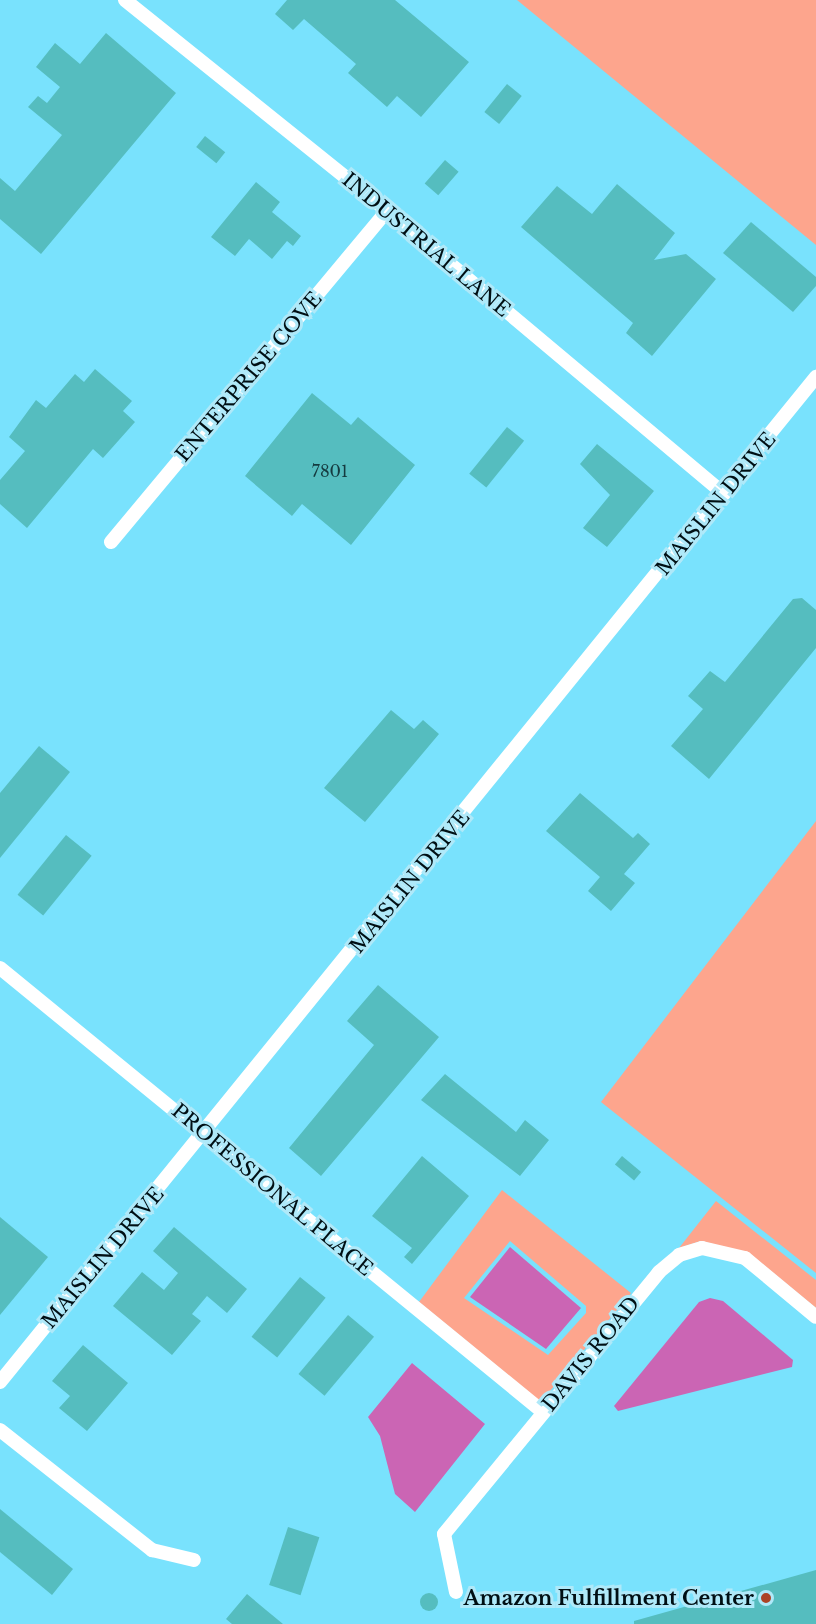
<!DOCTYPE html>
<style>
body{margin:0}
#map{position:relative;width:816px;height:1624px;overflow:hidden;background:#79e2fd;font-family:"Libre Baskerville",serif}
div>[style]{position:absolute}
[style*='--x']{left:calc(var(--x)*1px);top:calc(var(--y)*1px);width:calc(var(--w)*1px);rotate:calc(var(--a)*1deg)}
.green>*{inset:0;background:#fda58d}
.water>*{inset:0;background:#cb65b4}
.building>*{inset:0;background:#55bdbf;transform-origin:0 0}
.round{border-radius:50%}
.street>*{height:14px;margin:-7px;padding:0 7px;transform-origin:7px;border-radius:7px;background:#fff}
.dots>*{width:16px;height:16px;translate:-50% -50%;box-sizing:border-box;border:3px solid #afe9f9;border-radius:50%}
span{translate:-50% -50%;white-space:nowrap;text-align:center;line-height:1.15;-webkit-text-stroke:6px #afe9f9;paint-order:stroke}
.number-label{font-size:16px;color:#153a3f}
.number-label span{-webkit-text-stroke-width:0}
.street-label{font-size:20px;color:#000f14}
.poi-label{font-size:20px;color:#000f14;font-weight:700}
.right{translate:-100% -50%;text-align:right}
</style>
<div id="map">
<div class="green">
<div style="clip-path:polygon(517px 0,816px 0,816px 245px)"></div>
<div style="clip-path:polygon(816px 821px,816px 1273px,601px 1102px)"></div>
<div style="clip-path:polygon(evenodd,502px 1190px,631px 1293px,541px 1402px,419px 1302px,502px 1190px,510px 1241px,586px 1306px,586px 1313px,548px 1355px,464px 1298px,510px 1241px)"></div>
<div style="clip-path:polygon(716px 1201px,816px 1280px,816px 1308px,749px 1253px,701px 1241px,679px 1248px)"></div>
</div>
<div class="water">
<div style="clip-path:polygon(510px 1247px,581px 1308px,546px 1349px,470px 1297px)"></div>
<div style="clip-path:polygon(710px 1298px,723px 1301px,793px 1360px,792px 1367px,618px 1411px,614px 1406px,699px 1302px)"></div>
<div style="clip-path:polygon(412px 1363px,485px 1424px,415px 1512px,395px 1494px,380px 1436px,368px 1417px)"></div>
</div>
<div class="building">
<div style="clip-path:polygon(287px 0,395px 0,469px 62px,421px 117px,397px 96px,387px 107px,348px 73px,356px 64px,304px 19px,293px 30px,275px 14px)"></div>
<div style="clip-path:polygon(106px 33px,176px 93px,41px 254px,0 219px,0 178px,15px 191px,62px 135px,28px 107px,38px 96px,47px 103px,60px 87px,36px 67px,55px 43px,80px 64px)"></div>
<div style="left:507px;top:84px;width:19px;height:36px;rotate:39deg"></div>
<div style="left:205px;top:136px;width:26px;height:14px;rotate:39deg"></div>
<div style="left:445px;top:160px;width:18px;height:31px;rotate:41deg"></div>
<div style="clip-path:polygon(256px 182px,280px 202px,272px 212px,301px 236px,293px 246px,287px 241px,272px 259px,249px 239px,235px 256px,211px 237px)"></div>
<div style="clip-path:polygon(617px 184px,675px 233px,654px 260px,686px 254px,716px 279px,652px 356px,626px 333px,633px 323px,521px 227px,557px 186px,592px 214px)"></div>
<div style="clip-path:polygon(751px 222px,816px 277px,816px 286px,793px 312px,723px 253px)"></div>
<div style="clip-path:polygon(95px 369px,132px 401px,123px 411px,135px 422px,103px 458px,93px 449px,27px 528px,0 504px,0 480px,25px 451px,9px 437px,36px 400px,46px 408px,75px 374px,84px 382px)"></div>
<div style="clip-path:polygon(312px 393px,351px 425px,358px 417px,415px 465px,351px 545px,302px 504px,292px 516px,245px 476px)"></div>
<div style="left:507px;top:427px;width:22px;height:60px;rotate:39deg"></div>
<div style="clip-path:polygon(597px 444px,654px 491px,607px 547px,583px 528px,610px 495px,580px 464px)"></div>
<div style="clip-path:polygon(802px 598px,816px 610px,816px 648px,709px 779px,671px 746px,703px 709px,688px 696px,710px 671px,725px 682px,793px 599px)"></div>
<div style="clip-path:polygon(391px 710px,414px 729px,423px 720px,439px 734px,365px 822px,324px 788px)"></div>
<div style="clip-path:polygon(39px 746px,70px 772px,0 858px,0 793px)"></div>
<div style="clip-path:polygon(580px 793px,633px 838px,638px 833px,650px 844px,624px 874px,635px 883px,611px 911px,588px 891px,600px 877px,546px 831px)"></div>
<div style="left:66px;top:835px;width:33px;height:77px;rotate:39deg"></div>
<div style="clip-path:polygon(378px 985px,439px 1037px,321px 1176px,289px 1148px,374px 1045px,347px 1021px)"></div>
<div style="clip-path:polygon(445px 1074px,516px 1132px,525px 1120px,549px 1140px,520px 1176px,421px 1100px)"></div>
<div style="clip-path:polygon(422px 1156px,469px 1196px,412px 1264px,404px 1257px,412px 1248px,372px 1216px)"></div>
<div style="left:622px;top:1156px;width:25px;height:11px;rotate:40deg"></div>
<div style="clip-path:polygon(0 1217px,48px 1257px,0 1315px)"></div>
<div style="clip-path:polygon(174px 1227px,247px 1289px,227px 1313px,207px 1296px,192px 1314px,201px 1321px,172px 1355px,113px 1306px,142px 1272px,164px 1290px,178px 1273px,153px 1251px)"></div>
<div style="left:300px;top:1277px;width:33px;height:77px;rotate:39deg"></div>
<div style="left:348px;top:1315px;width:34px;height:77px;rotate:40deg"></div>
<div style="clip-path:polygon(83px 1345px,128px 1383px,87px 1431px,59px 1408px,70px 1396px,52px 1381px)"></div>
<div style="clip-path:polygon(0 1509px,73px 1569px,52px 1595px,0 1552px)"></div>
<div style="left:288px;top:1527px;width:33px;height:61px;rotate:18deg"></div>
<div style="clip-path:polygon(816px 1570px,816px 1624px,634px 1624px,634px 1621px)"></div>
<div class="round" style="left:420px;top:1593px;width:18px;height:18px"></div>
<div style="clip-path:polygon(247px 1594px,266px 1610px,283px 1624px,232px 1624px,226px 1619px)"></div>
</div>
<div class="street">
<div style="--x:125;--y:0;--w:336;--a:38.8"></div>
<div style="--x:387;--y:211;--w:440;--a:40"></div>
<div style="--x:111;--y:542;--w:431;--a:-50.2"></div>
<div style="--x:0;--y:968;--w:701;--a:39.27"></div>
<div style="--x:0;--y:1382;--w:1295;--a:-50.93"></div>
<div style="--x:0;--y:1430;--w:194;--a:38.3"></div>
<div style="--x:152;--y:1550;--w:43;--a:13.4"></div>
<div style="--x:456;--y:1592;--w:59;--a:-101.7"></div>
<div style="--x:444;--y:1534;--w:339;--a:-50.6"></div>
<div style="--x:659;--y:1272;--w:26;--a:-40"></div>
<div style="--x:679;--y:1255;--w:24;--a:-17"></div>
<div style="--x:702;--y:1248;--w:44;--a:13.1"></div>
<div style="--x:745;--y:1258;--w:92;--a:39.7"></div>
</div>
<div class="dots">
<div style="left:766px;top:1598px;background:#ac4326"></div>
</div>
<div class="number-label">
<span style="left:330px;top:471px">7801</span>
</div>
<div class="street-label">
<span style="left:426px;top:245px;rotate:40deg">INDUSTRIAL LANE</span>
<span style="left:249px;top:377px;rotate:-50deg">ENTERPRISE COVE</span>
<span style="left:716px;top:504px;rotate:-51deg">MAISLIN DRIVE</span>
<span style="left:410px;top:882px;rotate:-51deg">MAISLIN DRIVE</span>
<span style="left:272px;top:1190px;rotate:40deg">PROFESSIONAL PLACE</span>
<span style="left:103px;top:1258px;rotate:-50deg">MAISLIN DRIVE</span>
<span style="left:591px;top:1354px;rotate:-51deg">DAVIS ROAD</span>
</div>
<div class="poi-label">
<span class="right" style="left:754px;top:1598px">Amazon Fulfillment Center</span>
</div>
</div>
